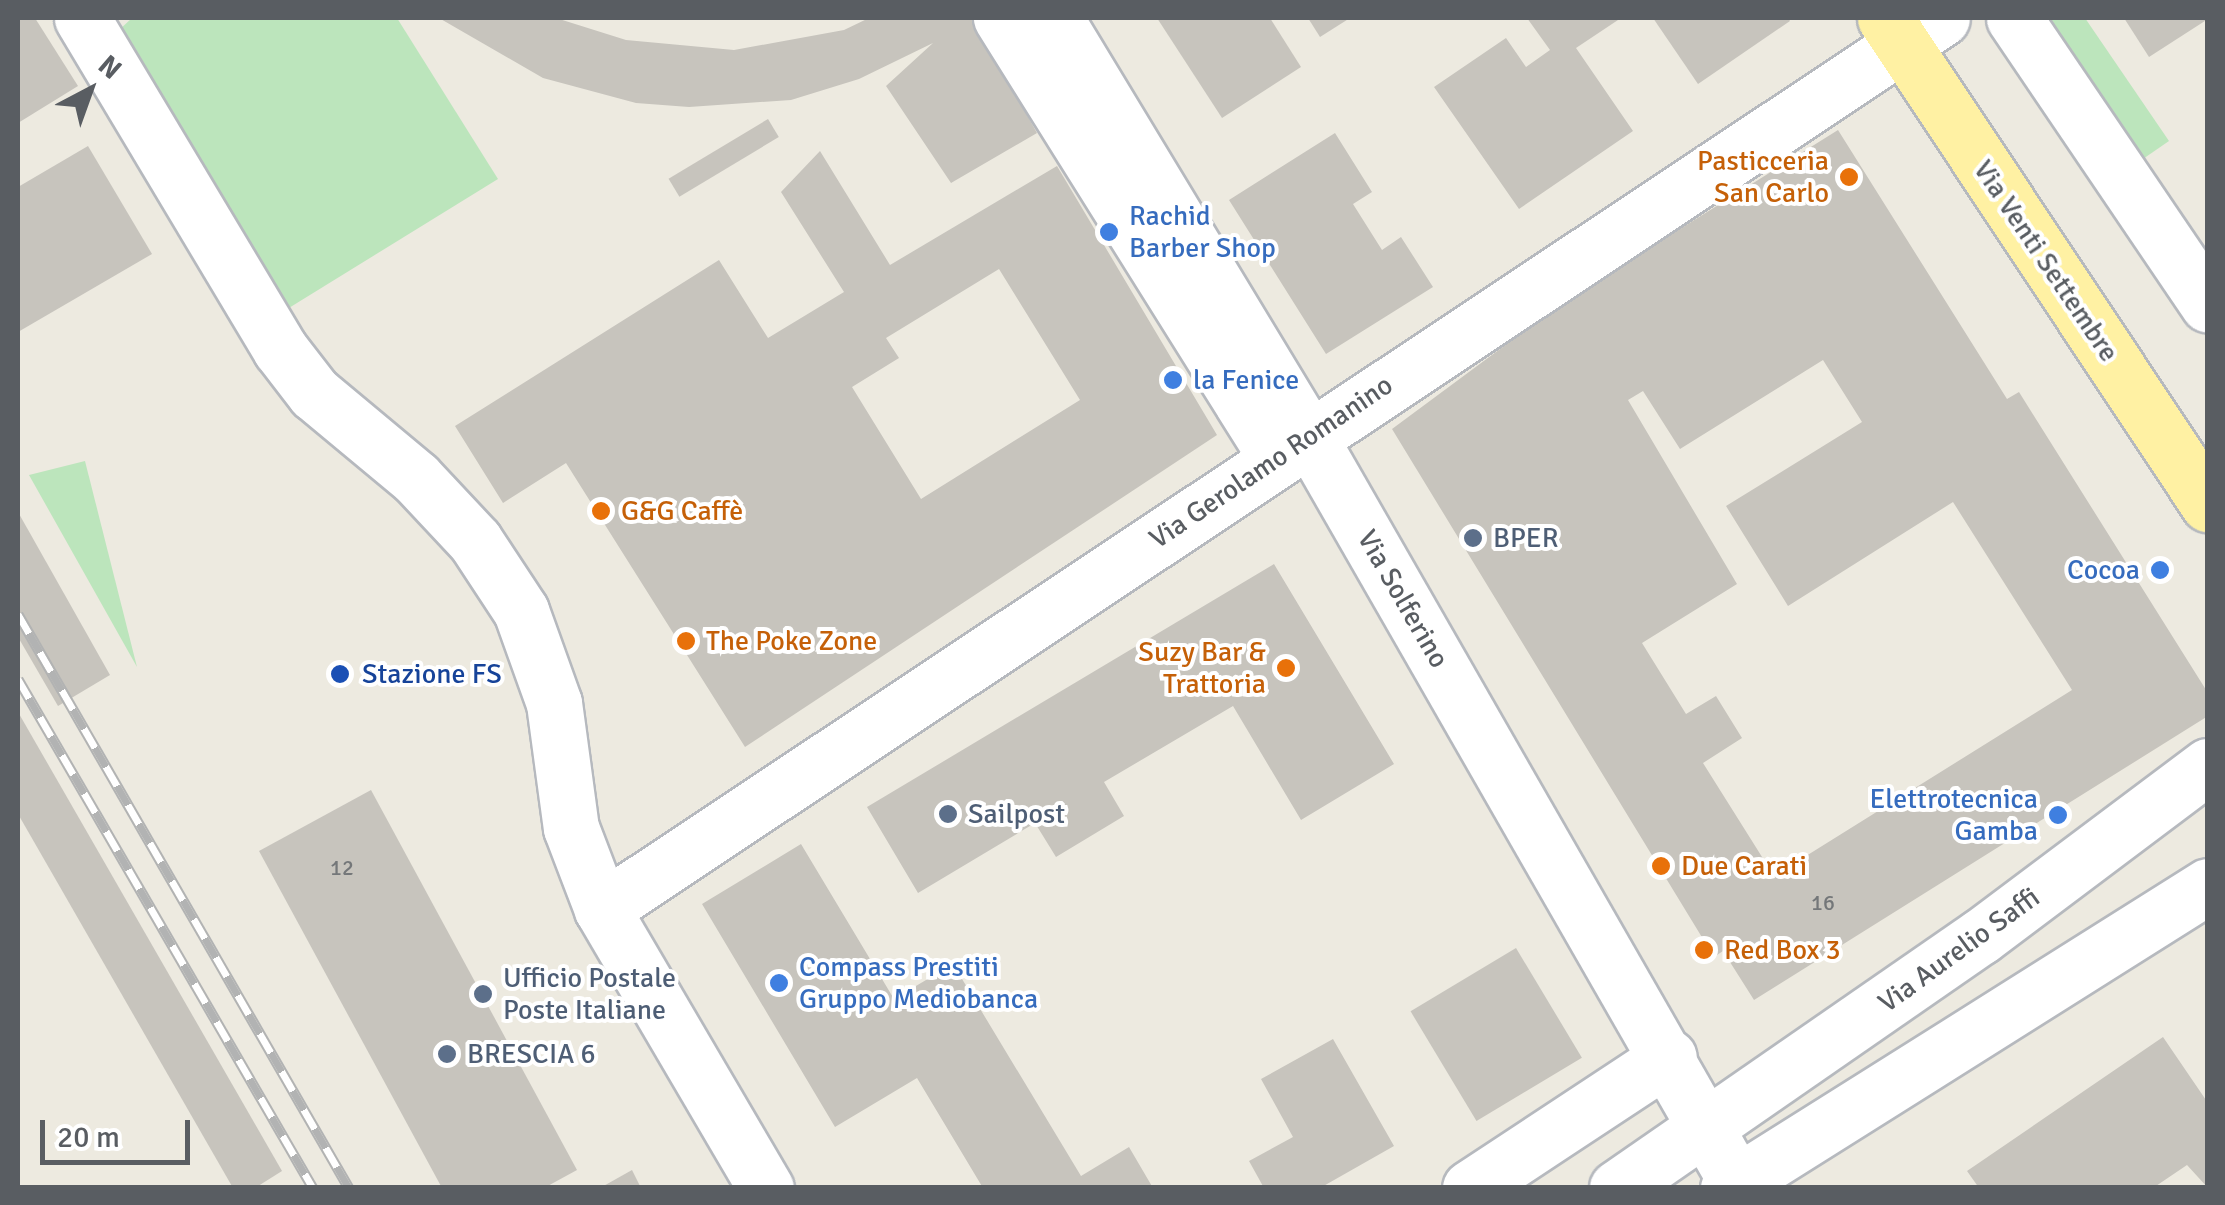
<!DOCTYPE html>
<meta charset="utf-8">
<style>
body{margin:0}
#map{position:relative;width:2225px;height:1205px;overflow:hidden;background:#edeae0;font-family:Signika,sans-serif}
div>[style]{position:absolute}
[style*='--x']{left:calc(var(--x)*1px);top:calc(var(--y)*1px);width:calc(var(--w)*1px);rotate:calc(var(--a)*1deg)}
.green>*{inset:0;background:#bce5bc}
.building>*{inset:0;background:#c7c4bd;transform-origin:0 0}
.roads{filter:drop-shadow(2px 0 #b6b9be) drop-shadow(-2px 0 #b6b9be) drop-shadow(0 2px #b6b9be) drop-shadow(0 -2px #b6b9be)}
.minor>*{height:55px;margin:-27.5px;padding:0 27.5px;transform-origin:27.5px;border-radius:27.5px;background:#fff}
.major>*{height:55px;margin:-27.5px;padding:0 27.5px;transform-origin:27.5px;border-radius:27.5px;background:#fff1a3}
.rail>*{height:11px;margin-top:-5.5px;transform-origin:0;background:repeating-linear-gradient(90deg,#fff 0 22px,#b2b3b3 0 44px);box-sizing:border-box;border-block:2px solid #b2b3b3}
.dots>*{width:28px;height:28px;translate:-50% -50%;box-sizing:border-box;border:5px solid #fff;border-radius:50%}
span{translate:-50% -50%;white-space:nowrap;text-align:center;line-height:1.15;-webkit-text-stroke:8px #fff;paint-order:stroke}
.number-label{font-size:22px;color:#747779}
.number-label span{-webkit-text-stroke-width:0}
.food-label{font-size:28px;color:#c56008}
.right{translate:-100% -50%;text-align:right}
.left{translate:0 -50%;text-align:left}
.shop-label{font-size:28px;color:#366cbe}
.street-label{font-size:28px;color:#595d62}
.service-label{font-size:28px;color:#4e5e75}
.transit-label{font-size:28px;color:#164399}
.frame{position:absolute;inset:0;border:20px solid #595d62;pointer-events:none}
.north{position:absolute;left:40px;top:40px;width:100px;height:100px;-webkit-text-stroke:8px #fff;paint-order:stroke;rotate:41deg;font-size:28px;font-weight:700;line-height:40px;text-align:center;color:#595d62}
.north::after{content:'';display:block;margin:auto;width:35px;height:45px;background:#595d62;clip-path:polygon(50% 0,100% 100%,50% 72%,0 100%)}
.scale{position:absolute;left:40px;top:1120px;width:150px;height:45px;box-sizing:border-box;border:5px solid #595d62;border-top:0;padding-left:12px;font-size:30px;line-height:35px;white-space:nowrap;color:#595d62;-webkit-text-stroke:8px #fff;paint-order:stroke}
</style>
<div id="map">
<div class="green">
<div style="clip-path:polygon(132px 18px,397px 18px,498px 179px,284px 311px,118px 31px)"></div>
<div style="clip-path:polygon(2044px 18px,2085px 18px,2169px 141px,2140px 161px)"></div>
<div style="clip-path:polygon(85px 461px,137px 667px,29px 475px)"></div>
</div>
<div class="building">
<div style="clip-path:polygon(18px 18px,35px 18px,78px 86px,18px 123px)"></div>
<div style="clip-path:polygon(439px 18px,556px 18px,626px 40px,734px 50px,844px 30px,869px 18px,973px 18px,1037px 133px,951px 183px,886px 86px,933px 43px,859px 79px,791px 100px,689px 107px,636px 103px,543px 78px)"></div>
<div style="clip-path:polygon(1157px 18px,1270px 18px,1301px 67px,1222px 118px)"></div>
<div style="clip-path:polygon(1308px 18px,1350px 18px,1320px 37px)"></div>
<div style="clip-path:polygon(1527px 18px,1621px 18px,1576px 48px,1633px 131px,1519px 209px,1434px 87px,1506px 38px,1526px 67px,1550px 50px)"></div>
<div style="clip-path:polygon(1653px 18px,1788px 18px,1790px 21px,1698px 84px)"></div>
<div style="clip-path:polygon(2124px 18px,2208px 18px,2208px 19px,2149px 57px)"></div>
<div style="left:768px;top:119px;width:21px;height:116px;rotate:59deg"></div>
<div style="clip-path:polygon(evenodd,1838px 130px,2007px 399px,2019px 392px,2208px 693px,2208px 716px,1754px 1000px,1723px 951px,1714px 957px,1392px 429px,1565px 301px,1838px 130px,1823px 360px,1862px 422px,1726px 506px,1788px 606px,1953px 502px,2072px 690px,1774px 876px,1703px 763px,1742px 738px,1716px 696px,1686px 714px,1642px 643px,1737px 584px,1628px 400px,1643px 391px,1680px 449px,1823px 360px)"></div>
<div style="clip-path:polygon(1335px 133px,1372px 192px,1353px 204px,1382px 250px,1401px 237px,1433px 287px,1326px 354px,1229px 200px)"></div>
<div style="clip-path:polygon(88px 146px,152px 254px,18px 332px,18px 187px)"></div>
<div style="clip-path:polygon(evenodd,820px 151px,890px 265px,1057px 166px,1217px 435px,745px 747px,566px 463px,503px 503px,455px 426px,719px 260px,768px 338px,844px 292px,781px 192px,820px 151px,999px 269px,1080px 400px,921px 499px,852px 387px,899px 358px,886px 338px,999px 269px)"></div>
<div style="clip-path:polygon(18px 512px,110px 675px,58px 706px,18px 637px)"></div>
<div style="clip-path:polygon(1274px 564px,1394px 764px,1301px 820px,1233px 706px,1104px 782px,1124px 816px,1056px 857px,1035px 823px,918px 893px,867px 807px)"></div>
<div style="clip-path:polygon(18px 712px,282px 1171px,255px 1188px,233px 1188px,18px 814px)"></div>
<div style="clip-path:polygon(371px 790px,577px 1170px,544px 1188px,442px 1188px,259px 851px)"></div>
<div style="clip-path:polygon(801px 844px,894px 999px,953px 964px,1081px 1176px,1129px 1147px,1153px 1188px,983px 1188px,917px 1078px,835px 1127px,702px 904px)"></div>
<div style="left:1516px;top:948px;width:128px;height:123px;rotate:59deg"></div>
<div style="clip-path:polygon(2163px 1037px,2208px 1103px,2208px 1188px,2187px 1165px,2153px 1188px,1979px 1188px,1967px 1171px)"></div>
<div style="clip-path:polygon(1333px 1039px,1394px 1146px,1320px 1188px,1264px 1188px,1249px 1161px,1293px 1137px,1261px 1079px)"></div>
<div style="clip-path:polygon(632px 1170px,641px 1188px,600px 1188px)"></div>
</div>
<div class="roads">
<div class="minor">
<div style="--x:82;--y:18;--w:386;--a:59.1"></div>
<div style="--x:280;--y:349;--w:56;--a:52.3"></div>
<div style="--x:314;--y:393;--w:133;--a:39.8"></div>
<div style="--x:416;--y:478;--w:86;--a:46.9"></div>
<div style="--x:475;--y:541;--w:84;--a:56.7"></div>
<div style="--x:521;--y:611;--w:98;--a:70.3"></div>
<div style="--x:554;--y:703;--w:126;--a:82.3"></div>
<div style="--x:571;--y:828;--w:87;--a:69.1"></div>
<div style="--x:602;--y:909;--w:324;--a:59.6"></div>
<div style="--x:1001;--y:18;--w:518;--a:57.94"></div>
<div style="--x:1055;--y:18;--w:488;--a:58.8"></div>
<div style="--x:1308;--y:435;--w:868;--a:60.16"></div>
<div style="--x:2014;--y:18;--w:346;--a:55.9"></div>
<div style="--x:602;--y:909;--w:1609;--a:-33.62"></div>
<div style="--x:1470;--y:1188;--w:238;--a:-33.4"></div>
<div style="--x:1617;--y:1188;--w:441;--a:-34.7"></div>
<div style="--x:1980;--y:937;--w:285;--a:-36.9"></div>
<div style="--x:1728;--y:1188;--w:567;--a:-32.18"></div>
</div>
<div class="major">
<div style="--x:1885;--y:18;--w:584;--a:56.39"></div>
</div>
</div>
<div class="rail">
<div style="--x:18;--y:614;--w:663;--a:60.03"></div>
<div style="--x:18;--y:679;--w:588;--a:59.9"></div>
</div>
<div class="dots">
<div style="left:1849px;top:177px;background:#e8710a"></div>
<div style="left:1109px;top:232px;background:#3f7fe0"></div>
<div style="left:1173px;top:380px;background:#3f7fe0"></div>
<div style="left:601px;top:511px;background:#e8710a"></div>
<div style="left:1473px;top:538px;background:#5c6f8a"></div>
<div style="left:2160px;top:570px;background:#3f7fe0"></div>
<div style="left:686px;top:641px;background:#e8710a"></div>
<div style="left:1286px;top:668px;background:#e8710a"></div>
<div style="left:340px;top:674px;background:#1a4fb4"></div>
<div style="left:948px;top:814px;background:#5c6f8a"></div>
<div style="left:2058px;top:815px;background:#3f7fe0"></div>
<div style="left:1661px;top:866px;background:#e8710a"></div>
<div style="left:1704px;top:950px;background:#e8710a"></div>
<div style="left:779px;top:983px;background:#3f7fe0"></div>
<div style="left:483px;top:994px;background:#5c6f8a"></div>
<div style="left:447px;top:1054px;background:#5c6f8a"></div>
</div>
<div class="number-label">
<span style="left:342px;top:868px">12</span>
<span style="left:1823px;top:903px">16</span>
</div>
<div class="food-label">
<span class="right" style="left:1829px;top:177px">Pasticceria<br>San Carlo</span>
<span class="left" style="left:621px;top:511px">G&amp;G Caffè</span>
<span class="left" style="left:706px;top:641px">The Poke Zone</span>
<span class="right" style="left:1266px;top:668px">Suzy Bar &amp;<br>Trattoria</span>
<span class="left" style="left:1681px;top:866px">Due Carati</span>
<span class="left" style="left:1724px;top:950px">Red Box 3</span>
</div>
<div class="shop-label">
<span class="left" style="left:1129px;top:232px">Rachid<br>Barber Shop</span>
<span class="left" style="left:1193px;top:380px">la Fenice</span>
<span class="right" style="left:2140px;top:570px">Cocoa</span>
<span class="right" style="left:2038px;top:815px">Elettrotecnica<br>Gamba</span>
<span class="left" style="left:799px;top:983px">Compass Prestiti<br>Gruppo Mediobanca</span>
</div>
<div class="street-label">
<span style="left:2046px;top:261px;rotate:56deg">Via Venti Settembre</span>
<span style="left:1271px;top:462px;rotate:-34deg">Via Gerolamo Romanino</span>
<span style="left:1403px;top:599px;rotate:60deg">Via Solferino</span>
<span style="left:1959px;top:950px;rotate:-36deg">Via Aurelio Saffi</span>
</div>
<div class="service-label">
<span class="left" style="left:1493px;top:538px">BPER</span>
<span class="left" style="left:968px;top:814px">Sailpost</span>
<span class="left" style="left:503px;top:994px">Ufficio Postale<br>Poste Italiane</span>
<span class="left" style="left:467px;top:1054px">BRESCIA 6</span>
</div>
<div class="transit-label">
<span class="left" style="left:362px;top:674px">Stazione FS</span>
</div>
<div class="frame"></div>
<div class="north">N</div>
<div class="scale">20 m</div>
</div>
